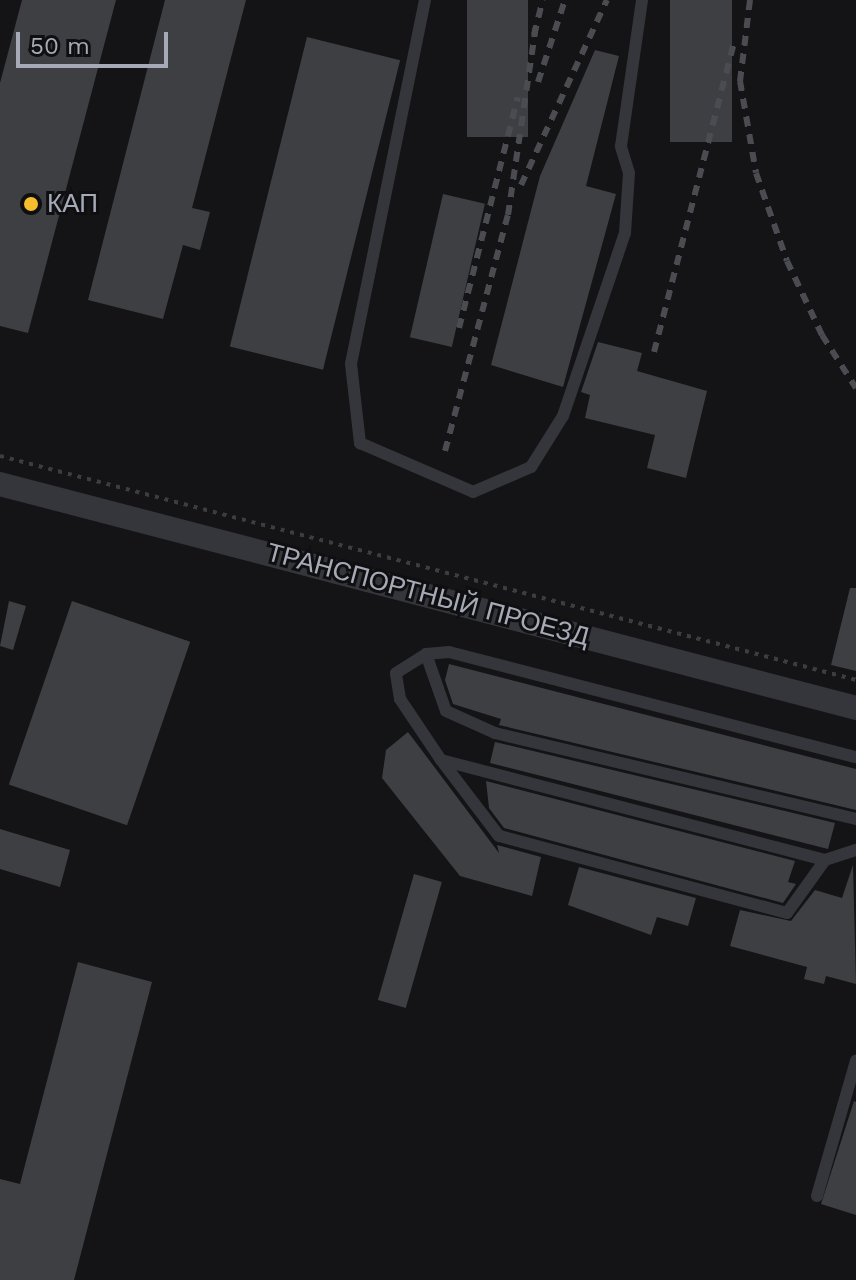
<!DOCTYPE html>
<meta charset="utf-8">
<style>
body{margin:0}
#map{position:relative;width:856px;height:1280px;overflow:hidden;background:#141416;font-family:"Work Sans",sans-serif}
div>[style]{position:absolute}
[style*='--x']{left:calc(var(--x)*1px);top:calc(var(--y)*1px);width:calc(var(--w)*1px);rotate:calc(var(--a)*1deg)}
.building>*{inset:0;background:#3e3f43;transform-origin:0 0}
.path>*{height:4px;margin-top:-2px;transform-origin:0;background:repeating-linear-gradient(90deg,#3b3d42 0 4px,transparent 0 10px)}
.service>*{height:12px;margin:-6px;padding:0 6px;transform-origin:6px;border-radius:6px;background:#35363b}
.minor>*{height:24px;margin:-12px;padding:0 12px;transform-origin:12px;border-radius:12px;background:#35363b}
.rail>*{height:6px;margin-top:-3px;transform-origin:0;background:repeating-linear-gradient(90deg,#4a4c52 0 10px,transparent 0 18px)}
.dots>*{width:22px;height:22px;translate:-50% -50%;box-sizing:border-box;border:4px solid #0f0f11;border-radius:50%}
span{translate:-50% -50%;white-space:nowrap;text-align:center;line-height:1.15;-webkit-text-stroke:6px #0f0f11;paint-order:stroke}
.poi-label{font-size:26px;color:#a6aab7}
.left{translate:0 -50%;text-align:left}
.street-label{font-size:26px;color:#a6aab7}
.scale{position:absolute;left:16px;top:32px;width:152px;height:36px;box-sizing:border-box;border:4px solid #a6aab7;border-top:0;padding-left:10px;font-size:24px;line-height:28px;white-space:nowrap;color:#a6aab7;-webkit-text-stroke:6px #0f0f11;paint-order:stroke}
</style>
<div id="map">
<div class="building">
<div style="clip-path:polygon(22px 0,116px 0,28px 333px,0 326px,0 83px)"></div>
<div style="clip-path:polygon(165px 0,246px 0,192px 208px,210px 212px,200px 250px,183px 245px,163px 319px,88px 300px)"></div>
<div style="left:467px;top:0;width:61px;height:137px"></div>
<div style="left:670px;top:0;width:62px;height:142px"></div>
<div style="left:307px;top:37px;width:96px;height:319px;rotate:14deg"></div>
<div style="clip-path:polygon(595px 50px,619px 56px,586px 186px,616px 194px,563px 387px,491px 365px,540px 176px)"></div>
<div style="left:443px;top:194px;width:43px;height:147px;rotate:13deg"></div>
<div style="clip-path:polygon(598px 342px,642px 353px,637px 371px,707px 391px,686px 478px,647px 468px,655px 435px,585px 418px,590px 395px,581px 392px)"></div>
<div style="clip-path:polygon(850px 588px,856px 588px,856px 671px,831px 665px)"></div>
<div style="clip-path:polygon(9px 601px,26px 606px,13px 650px,0 646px)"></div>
<div style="left:72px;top:601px;width:125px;height:194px;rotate:19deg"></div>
<div style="clip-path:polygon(449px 664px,856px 769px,856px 810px,499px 725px,501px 719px,453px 704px,445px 680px)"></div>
<div style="clip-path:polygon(408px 732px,499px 853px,497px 845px,541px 857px,532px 896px,460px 876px,382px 778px,386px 750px)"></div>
<div style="clip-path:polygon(495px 742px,835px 823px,828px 849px,490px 763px)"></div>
<div style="clip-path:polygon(486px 781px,795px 861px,788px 882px,796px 884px,783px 903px,504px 828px,489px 808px)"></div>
<div style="clip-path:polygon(0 829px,70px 850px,60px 887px,0 869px)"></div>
<div style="clip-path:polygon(853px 865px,856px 984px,826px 976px,824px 984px,804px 979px,807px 967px,730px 946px,740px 910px,791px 921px,815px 890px,842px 898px)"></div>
<div style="clip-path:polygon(579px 867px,696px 898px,688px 926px,657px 917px,651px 935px,568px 905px)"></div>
<div style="left:414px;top:874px;width:29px;height:131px;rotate:16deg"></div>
<div style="clip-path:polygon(78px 962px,152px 982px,74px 1280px,0 1280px,0 1179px,20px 1184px)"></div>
<div style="clip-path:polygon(854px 1101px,856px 1102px,856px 1215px,821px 1204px)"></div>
</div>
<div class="path">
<div style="--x:0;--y:456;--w:885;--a:14.66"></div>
</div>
<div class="service">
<div style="--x:425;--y:0;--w:371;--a:101.5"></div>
<div style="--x:351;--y:364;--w:80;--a:83.5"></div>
<div style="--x:360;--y:443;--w:123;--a:23.4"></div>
<div style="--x:473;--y:492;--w:63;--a:-23.3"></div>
<div style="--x:531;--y:467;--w:60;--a:-57.9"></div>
<div style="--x:563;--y:416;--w:193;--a:-71.3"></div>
<div style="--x:625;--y:233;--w:60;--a:-86.2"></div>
<div style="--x:629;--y:173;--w:28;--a:-107"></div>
<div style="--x:621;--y:146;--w:148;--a:-81.8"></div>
<div style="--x:426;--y:654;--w:60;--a:70.7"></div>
<div style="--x:446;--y:711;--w:54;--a:24.2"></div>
<div style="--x:495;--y:733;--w:371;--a:13.4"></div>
<div style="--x:441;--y:760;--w:397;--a:14.6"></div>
<div style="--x:825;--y:860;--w:65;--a:125.6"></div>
<div style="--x:787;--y:913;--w:298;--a:-165"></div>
<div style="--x:499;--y:836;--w:96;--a:-127.3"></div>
<div style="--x:441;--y:760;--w:73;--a:-123.9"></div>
<div style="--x:400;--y:699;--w:26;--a:-99"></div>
<div style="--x:396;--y:673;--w:36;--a:-32"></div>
<div style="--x:426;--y:654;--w:23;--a:-5"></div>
<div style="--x:449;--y:652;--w:420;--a:14.5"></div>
<div style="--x:825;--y:860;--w:33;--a:-18"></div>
<div style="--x:817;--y:1196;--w:141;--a:-73.9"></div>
</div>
<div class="minor">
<div style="--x:0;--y:484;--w:885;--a:14.66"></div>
</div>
<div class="rail">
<div style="--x:750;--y:0;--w:82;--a:97"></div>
<div style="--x:740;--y:81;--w:93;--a:80.1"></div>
<div style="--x:756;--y:173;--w:93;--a:70.6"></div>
<div style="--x:787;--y:261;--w:82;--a:64.7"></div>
<div style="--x:822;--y:335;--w:63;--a:57.3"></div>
<div style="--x:534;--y:35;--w:36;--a:-76"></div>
<div style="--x:538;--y:82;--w:86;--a:-71.8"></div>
<div style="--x:521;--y:185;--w:204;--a:-65.1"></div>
<div style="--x:459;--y:328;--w:238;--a:-75.7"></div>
<div style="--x:654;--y:352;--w:323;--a:-75.5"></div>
<div style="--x:445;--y:451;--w:244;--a:-75.1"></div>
<div style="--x:508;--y:215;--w:192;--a:-81.6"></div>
</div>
<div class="dots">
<div style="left:31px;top:204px;background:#f6bd2c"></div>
</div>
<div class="poi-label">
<span class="left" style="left:47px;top:204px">КАП</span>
</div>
<div class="street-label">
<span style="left:428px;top:595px;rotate:15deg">ТРАНСПОРТНЫЙ ПРОЕЗД</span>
</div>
<div class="scale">50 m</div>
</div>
